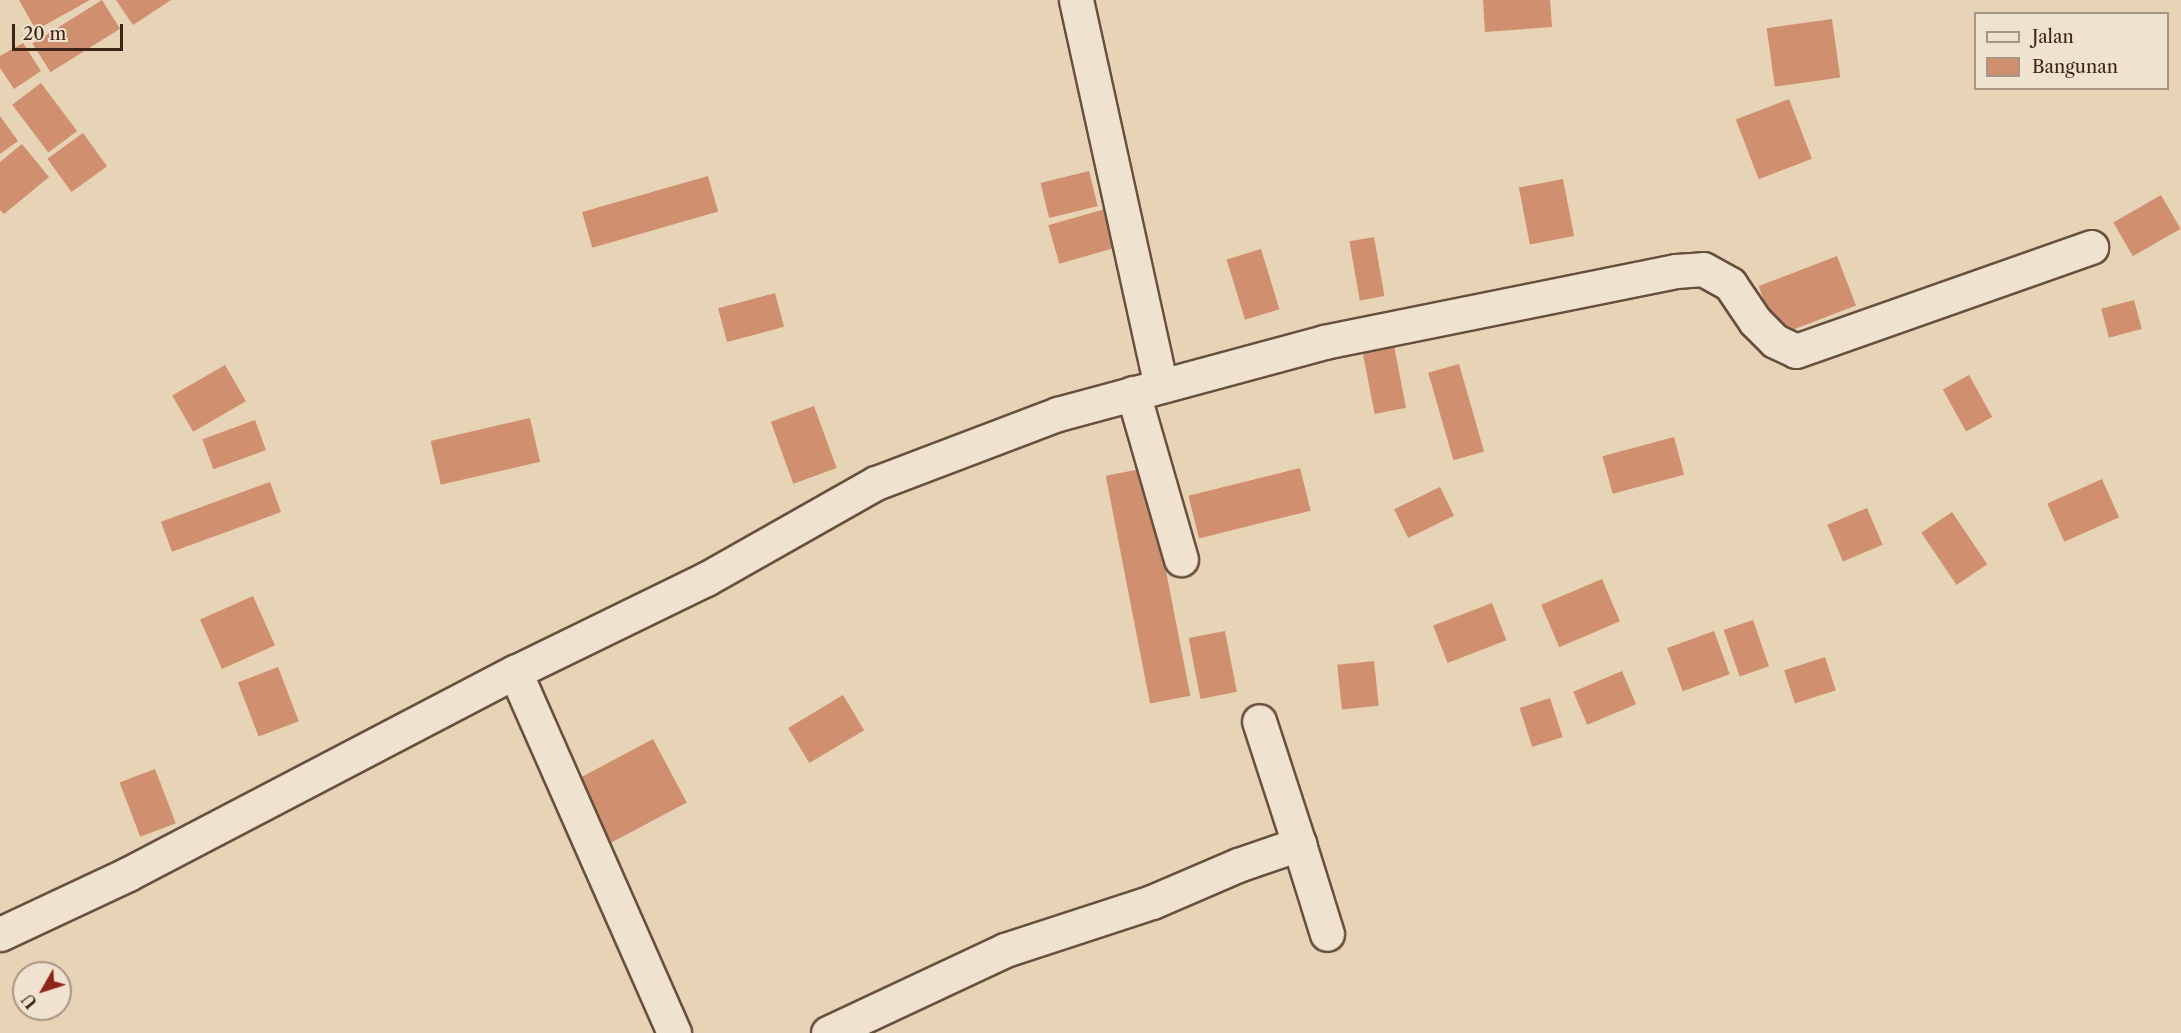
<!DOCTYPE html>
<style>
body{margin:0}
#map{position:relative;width:2181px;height:1033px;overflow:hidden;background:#e7d3b5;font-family:"Libre Caslon Text",serif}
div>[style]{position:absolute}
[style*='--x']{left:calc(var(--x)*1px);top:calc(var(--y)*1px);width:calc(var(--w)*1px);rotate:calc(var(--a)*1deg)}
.building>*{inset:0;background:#d09070;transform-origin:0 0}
.roads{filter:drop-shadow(2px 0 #68503e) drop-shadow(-2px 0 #68503e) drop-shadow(0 2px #68503e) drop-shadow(0 -2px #68503e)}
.minor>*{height:33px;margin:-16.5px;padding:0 16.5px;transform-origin:16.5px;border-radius:16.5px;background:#efe2cf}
span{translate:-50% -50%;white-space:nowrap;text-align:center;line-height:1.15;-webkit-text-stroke:5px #efe2cf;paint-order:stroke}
.legend{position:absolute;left:1974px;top:12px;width:195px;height:78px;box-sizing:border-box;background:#efe2cf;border:2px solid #a89685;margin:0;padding:8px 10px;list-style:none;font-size:18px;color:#3d2417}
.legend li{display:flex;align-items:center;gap:12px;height:30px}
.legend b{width:30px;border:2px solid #a89685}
.north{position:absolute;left:12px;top:961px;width:60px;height:60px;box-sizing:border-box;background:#efe2cf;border:2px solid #a89685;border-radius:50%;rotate:231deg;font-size:16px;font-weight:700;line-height:24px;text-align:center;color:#3d2417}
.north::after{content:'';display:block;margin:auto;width:21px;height:27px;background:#8f2418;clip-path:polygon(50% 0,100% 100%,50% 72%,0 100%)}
.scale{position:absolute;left:12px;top:24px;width:111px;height:27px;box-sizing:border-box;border:3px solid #3d2417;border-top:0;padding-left:8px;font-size:18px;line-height:21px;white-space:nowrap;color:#3d2417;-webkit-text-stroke:4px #efe2cf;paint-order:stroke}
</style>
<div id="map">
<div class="building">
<div style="clip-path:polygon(19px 0,90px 0,36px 30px)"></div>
<div style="left:102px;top:0;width:34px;height:82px;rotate:58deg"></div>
<div style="clip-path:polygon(116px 0,171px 0,133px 25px)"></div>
<div style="clip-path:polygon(1483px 0,1550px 0,1552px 27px,1485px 32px)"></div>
<div style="left:1832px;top:19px;width:59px;height:66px;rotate:82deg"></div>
<div style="clip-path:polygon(23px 43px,41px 71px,14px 89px,0 68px,0 56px)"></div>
<div style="left:41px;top:83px;width:60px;height:36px;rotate:53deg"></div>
<div style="left:1789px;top:99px;width:64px;height:57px;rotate:69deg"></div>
<div style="clip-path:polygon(0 116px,18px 141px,0 154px)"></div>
<div style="left:83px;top:133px;width:41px;height:44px;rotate:54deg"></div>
<div style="clip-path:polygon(22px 144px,49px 177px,4px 214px,0 210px,0 162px)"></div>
<div style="left:1089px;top:171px;width:36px;height:50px;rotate:76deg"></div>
<div style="left:708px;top:176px;width:37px;height:131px;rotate:74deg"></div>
<div style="left:1563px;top:179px;width:58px;height:45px;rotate:79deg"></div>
<div style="left:2161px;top:195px;width:39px;height:55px;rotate:60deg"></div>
<div style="left:1105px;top:209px;width:40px;height:59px;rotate:74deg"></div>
<div style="left:1374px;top:237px;width:60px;height:25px;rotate:80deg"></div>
<div style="left:1261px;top:249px;width:63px;height:36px;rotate:73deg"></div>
<div style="left:1837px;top:256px;width:53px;height:84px;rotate:69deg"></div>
<div style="left:775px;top:293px;width:35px;height:59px;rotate:75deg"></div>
<div style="left:2134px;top:300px;width:30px;height:34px;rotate:75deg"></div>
<div style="left:1394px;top:346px;width:63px;height:32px;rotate:79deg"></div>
<div style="left:1459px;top:364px;width:91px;height:32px;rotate:74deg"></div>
<div style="left:225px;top:365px;width:42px;height:61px;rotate:60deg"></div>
<div style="left:1969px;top:375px;width:48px;height:30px;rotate:61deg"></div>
<div style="left:814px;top:406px;width:66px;height:46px;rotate:70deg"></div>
<div style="left:530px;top:418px;width:45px;height:102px;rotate:77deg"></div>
<div style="left:255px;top:420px;width:32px;height:56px;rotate:70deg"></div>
<div style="left:1674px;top:437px;width:39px;height:74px;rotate:75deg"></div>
<div style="left:1146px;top:468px;width:232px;height:41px;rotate:79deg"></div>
<div style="left:1300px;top:468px;width:44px;height:115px;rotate:76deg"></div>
<div style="left:2102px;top:479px;width:42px;height:60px;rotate:66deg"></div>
<div style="left:270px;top:482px;width:32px;height:116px;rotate:70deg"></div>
<div style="left:1440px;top:487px;width:32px;height:51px;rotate:64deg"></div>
<div style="left:1867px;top:508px;width:40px;height:43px;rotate:67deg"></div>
<div style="left:1952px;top:512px;width:63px;height:37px;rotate:56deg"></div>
<div style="left:1602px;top:579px;width:46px;height:66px;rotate:67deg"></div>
<div style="left:253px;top:596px;width:54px;height:58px;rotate:66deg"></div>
<div style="left:1492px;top:603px;width:40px;height:63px;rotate:69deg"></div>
<div style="left:1753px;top:620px;width:49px;height:31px;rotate:71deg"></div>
<div style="left:1225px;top:631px;width:62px;height:37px;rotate:79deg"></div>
<div style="left:1714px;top:631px;width:46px;height:50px;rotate:70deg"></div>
<div style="left:1825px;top:657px;width:35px;height:43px;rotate:72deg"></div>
<div style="left:1374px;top:661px;width:45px;height:37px;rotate:84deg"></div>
<div style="left:278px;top:667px;width:58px;height:43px;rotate:69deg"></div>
<div style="left:1622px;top:671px;width:36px;height:53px;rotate:67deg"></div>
<div style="left:843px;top:695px;width:41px;height:64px;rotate:59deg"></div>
<div style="left:1550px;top:698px;width:41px;height:32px;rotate:72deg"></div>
<div style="left:653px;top:739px;width:72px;height:91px;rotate:62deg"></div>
<div style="left:155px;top:769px;width:58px;height:38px;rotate:69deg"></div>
</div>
<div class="roads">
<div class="minor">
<div style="--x:1076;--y:0;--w:394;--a:77.6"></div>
<div style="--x:1133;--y:393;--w:173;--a:73.9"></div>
<div style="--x:515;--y:672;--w:394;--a:66.2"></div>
<div style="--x:1299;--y:844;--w:94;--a:72.7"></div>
<div style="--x:0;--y:934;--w:141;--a:-25.1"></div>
<div style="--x:128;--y:874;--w:437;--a:-27.6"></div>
<div style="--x:515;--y:672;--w:212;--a:-26"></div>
<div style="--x:706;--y:579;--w:195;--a:-29.5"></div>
<div style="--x:876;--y:483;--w:195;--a:-20.8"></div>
<div style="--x:1058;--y:414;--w:276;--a:-15.1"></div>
<div style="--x:1324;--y:342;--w:359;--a:-11.4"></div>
<div style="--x:1676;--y:271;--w:27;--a:-4"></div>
<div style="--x:1703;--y:269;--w:31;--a:29"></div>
<div style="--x:1730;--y:284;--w:45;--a:56"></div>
<div style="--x:1755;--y:321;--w:28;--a:45"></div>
<div style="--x:1775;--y:341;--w:23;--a:25"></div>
<div style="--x:1796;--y:351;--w:313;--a:-19.4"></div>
<div style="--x:828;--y:1033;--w:195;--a:-25.1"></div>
<div style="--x:1005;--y:950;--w:155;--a:-18.1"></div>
<div style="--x:1152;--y:902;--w:94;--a:-23.3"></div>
<div style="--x:1238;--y:865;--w:65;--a:-19"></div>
<div style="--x:1299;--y:844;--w:129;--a:-108"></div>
</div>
</div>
<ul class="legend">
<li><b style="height:8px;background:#efe2cf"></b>Jalan</li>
<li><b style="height:16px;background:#d09070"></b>Bangunan</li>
</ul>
<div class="north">U</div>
<div class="scale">20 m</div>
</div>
